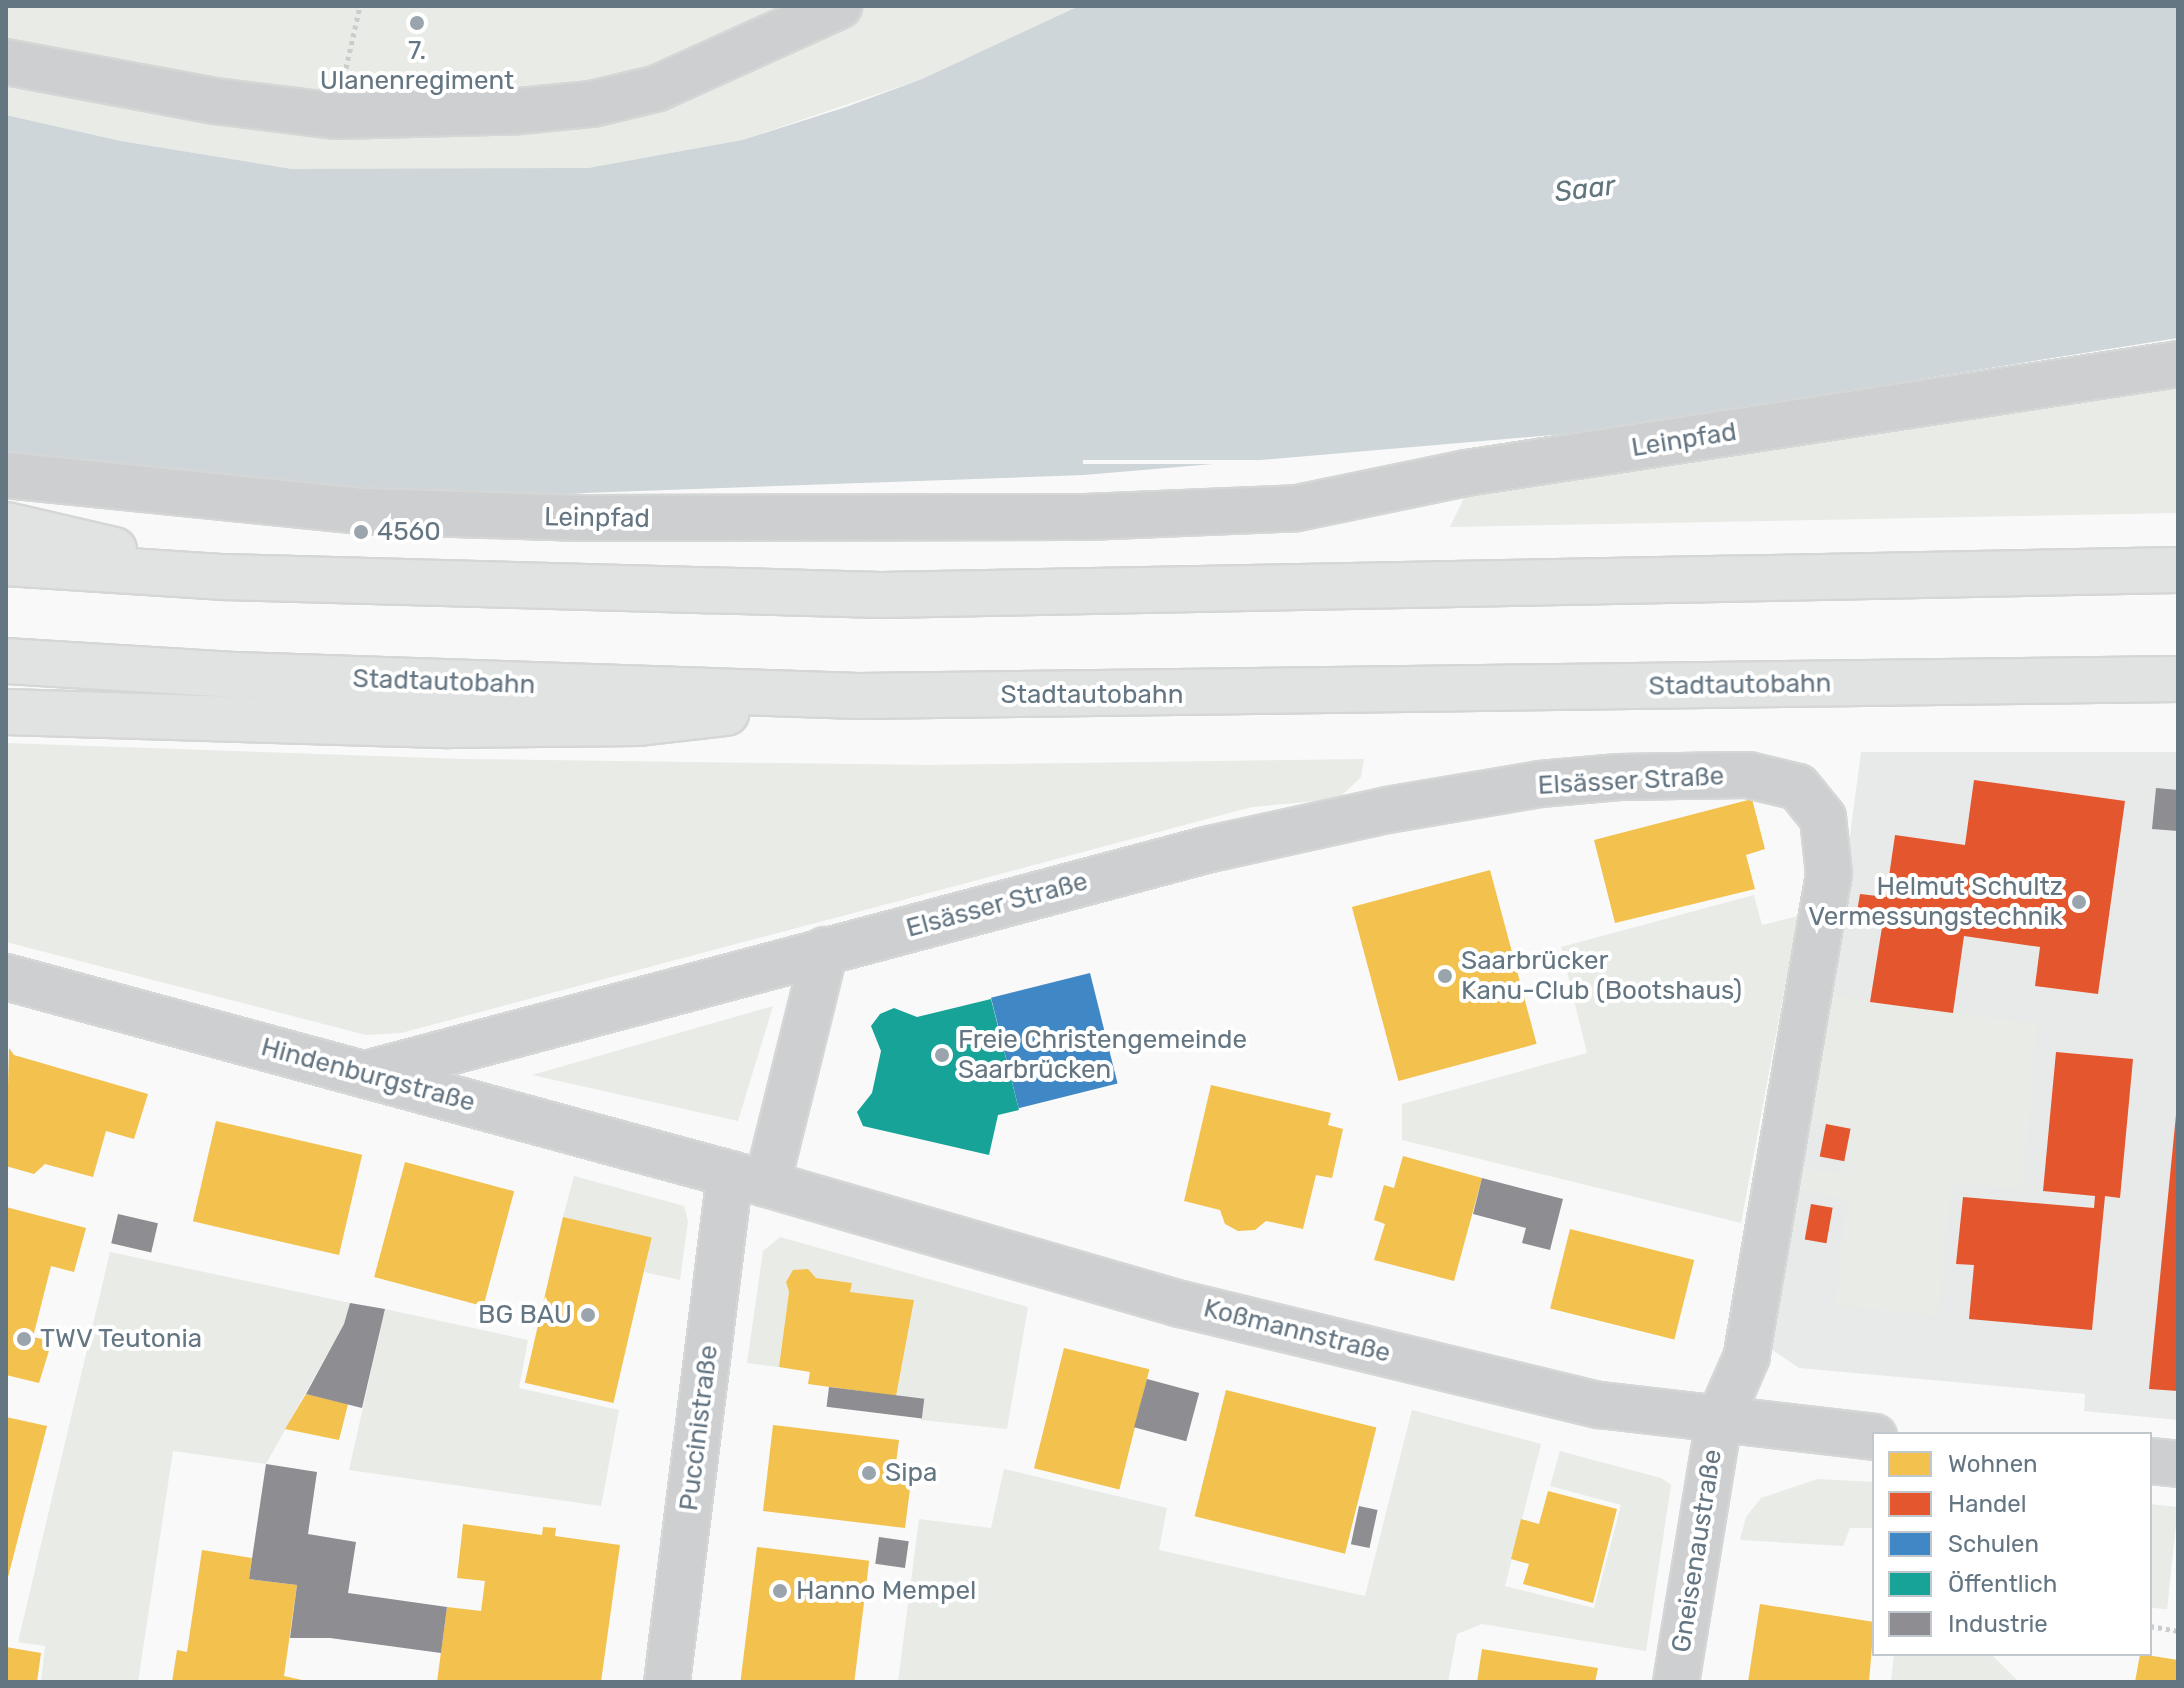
<!DOCTYPE html>
<meta charset="utf-8">
<style>
body{margin:0}
#map{position:relative;width:2184px;height:1688px;overflow:hidden;background:#f9f9f9;font-family:Rubik,sans-serif}
div>[style]{position:absolute}
[style*='--x']{left:calc(var(--x)*1px);top:calc(var(--y)*1px);width:calc(var(--w)*1px);rotate:calc(var(--a)*1deg)}
.built>*{inset:0;background:#e8e9e9}
.green>*{inset:0;background:#e8ebe6;transform-origin:0 0}
.water>*{inset:0;background:#ced6d9}
.pier>*{inset:0;background:#f9f9f9;transform-origin:0 0}
.homes>*{inset:0;background:#f2c14e;transform-origin:0 0}
.shops>*{inset:0;background:#e4572e;transform-origin:0 0}
.schools>*{inset:0;background:#3f88c5;transform-origin:0 0}
.public>*{inset:0;background:#17a398}
.industry>*{inset:0;background:#8d8d92;transform-origin:0 0}
.path>*{height:5px;margin-top:-2.5px;transform-origin:0;background:repeating-linear-gradient(90deg,#cbcccd 0 4px,transparent 0 8px)}
.roads{filter:drop-shadow(2px 0 #d5d6d6) drop-shadow(-2px 0 #d5d6d6) drop-shadow(0 2px #d5d6d6) drop-shadow(0 -2px #d5d6d6)}
.minor>*{height:44px;margin:-22px;padding:0 22px;transform-origin:22px;border-radius:22px;background:#cecfd0}
.highway>*{height:44px;margin:-22px;padding:0 22px;transform-origin:22px;border-radius:22px;background:#e1e2e2}
.dots>*{width:22px;height:22px;translate:-50% -50%;box-sizing:border-box;border:4px solid #fff;border-radius:50%}
span{translate:-50% -50%;white-space:nowrap;text-align:center;line-height:1.15;-webkit-text-stroke:8px #fff;paint-order:stroke}
.poi-label{font-size:26px;color:#657683}
.left{translate:0 -50%;text-align:left}
.right{translate:-100% -50%;text-align:right}
.street-label{font-size:26px;color:#657683}
.water-label{font-size:28px;color:#60757c;font-style:italic}
.frame{position:absolute;inset:0;border:8px solid #657683;pointer-events:none}
.legend{position:absolute;left:1872px;top:1432px;width:280px;height:224px;box-sizing:border-box;background:#fff;border:2px solid #c1c8cd;margin:0;padding:10px 14px;list-style:none;font-size:24px;color:#657683}
.legend li{display:flex;align-items:center;gap:16px;height:40px}
.legend b{width:40px;border:2px solid #c1c8cd}
</style>
<div id="map">
<div class="built">
<div style="clip-path:polygon(1861px 752px,2178px 752px,2178px 1420px,2084px 1411px,2085px 1394px,1799px 1368px,1768px 1347px,1829px 995px)"></div>
</div>
<div class="green">
<div style="clip-path:polygon(6px 6px,1079px 6px,922px 79px,742px 140px,588px 168px,433px 173px,292px 169px,121px 141px,6px 115px)"></div>
<div style="clip-path:polygon(2178px 386px,2178px 513px,1450px 527px,1466px 494px)"></div>
<div style="clip-path:polygon(6px 743px,462px 759px,927px 765px,1364px 759px,1361px 777px,1338px 799px,1252px 807px,401px 1033px,366px 1035px,6px 942px)"></div>
<div style="clip-path:polygon(1754px 895px,1762px 925px,1798px 916px,1741px 1223px,1402px 1140px,1402px 1104px,1587px 1053px,1561px 947px)"></div>
<div style="clip-path:polygon(1829px 995px,2037px 1024px,2023px 1189px,1952px 1183px,1938px 1316px,1835px 1305px,1847px 1199px,1797px 1190px,1800px 1167px,1842px 1174px,1846px 1161px,1851px 1129px,1807px 1121px)"></div>
<div style="clip-path:polygon(773px 1006px,738px 1121px,532px 1075px)"></div>
<div style="clip-path:polygon(574px 1176px,684px 1206px,688px 1221px,680px 1280px,644px 1272px,651px 1238px,563px 1217px)"></div>
<div style="clip-path:polygon(780px 1237px,1028px 1307px,1007px 1429px,921px 1420px,924px 1399px,896px 1396px,914px 1300px,850px 1292px,852px 1283px,816px 1278px,808px 1269px,793px 1271px,786px 1282px,789px 1292px,779px 1367px,747px 1363px,763px 1251px)"></div>
<div style="clip-path:polygon(110px 1252px,350px 1303px,344px 1324px,266px 1464px,173px 1451px,138px 1682px,41px 1682px,45px 1646px,18px 1642px)"></div>
<div style="clip-path:polygon(385px 1309px,528px 1340px,519px 1388px,619px 1410px,601px 1506px,349px 1470px)"></div>
<div style="clip-path:polygon(1412px 1410px,1541px 1444px,1505px 1586px,1594px 1608px,1621px 1505px,1550px 1486px,1560px 1451px,1661px 1478px,1671px 1485px,1646px 1651px,1482px 1624px,1457px 1634px,1448px 1682px,898px 1682px,919px 1519px,991px 1528px,1004px 1469px,1167px 1508px,1159px 1550px,1365px 1596px)"></div>
<div style="clip-path:polygon(1818px 1479px,1874px 1482px,1874px 1528px,1850px 1528px,1843px 1546px,1740px 1540px,1746px 1517px,1761px 1498px)"></div>
<div style="left:2150px;top:1504px;width:28px;height:103px;rotate:6deg"></div>
<div style="clip-path:polygon(1894px 1654px,1991px 1654px,2019px 1682px,1891px 1682px)"></div>
</div>
<div class="water">
<div style="clip-path:polygon(1079px 6px,2178px 6px,2178px 338px,1588px 432px,1084px 475px,529px 495px,365px 492px,6px 453px,6px 115px,121px 141px,292px 169px,588px 168px,742px 140px,846px 107px,922px 79px)"></div>
</div>
<div class="pier">
<div style="left:1295px;top:460px;width:4px;height:212px;rotate:90deg"></div>
</div>
<div class="homes">
<div style="clip-path:polygon(1752px 799px,1765px 849px,1746px 855px,1755px 889px,1615px 923px,1594px 840px)"></div>
<div style="left:1490px;top:870px;width:180px;height:143px;rotate:75deg"></div>
<div style="clip-path:polygon(9px 1048px,14px 1055px,148px 1094px,134px 1139px,106px 1131px,93px 1177px,45px 1164px,34px 1174px,6px 1166px)"></div>
<div style="clip-path:polygon(1211px 1085px,1331px 1113px,1328px 1125px,1343px 1129px,1332px 1178px,1316px 1175px,1303px 1229px,1266px 1221px,1255px 1230px,1238px 1231px,1225px 1224px,1220px 1210px,1184px 1201px)"></div>
<div style="left:216px;top:1121px;width:150px;height:103px;rotate:13deg"></div>
<div style="clip-path:polygon(1403px 1156px,1482px 1178px,1454px 1281px,1374px 1260px,1385px 1224px,1374px 1220px,1384px 1185px,1394px 1188px)"></div>
<div style="left:405px;top:1162px;width:113px;height:119px;rotate:15deg"></div>
<div style="clip-path:polygon(6px 1207px,86px 1228px,74px 1272px,51px 1266px,33px 1337px,52px 1341px,39px 1383px,6px 1375px)"></div>
<div style="left:563px;top:1217px;width:91px;height:170px;rotate:13deg"></div>
<div style="left:1570px;top:1229px;width:128px;height:82px;rotate:14deg"></div>
<div style="clip-path:polygon(808px 1269px,816px 1278px,852px 1283px,850px 1292px,914px 1300px,896px 1396px,808px 1384px,810px 1372px,779px 1367px,789px 1292px,786px 1282px,793px 1270px)"></div>
<div style="left:1064px;top:1348px;width:88px;height:124px;rotate:14deg"></div>
<div style="left:1226px;top:1390px;width:155px;height:130px;rotate:14deg"></div>
<div style="clip-path:polygon(306px 1394px,348px 1404px,339px 1440px,285px 1429px)"></div>
<div style="clip-path:polygon(6px 1417px,47px 1426px,7px 1581px,6px 1580px)"></div>
<div style="clip-path:polygon(773px 1425px,899px 1440px,895px 1471px,912px 1473px,905px 1528px,763px 1511px)"></div>
<div style="clip-path:polygon(1548px 1491px,1617px 1509px,1593px 1603px,1523px 1584px,1529px 1564px,1511px 1559px,1521px 1519px,1539px 1524px)"></div>
<div style="clip-path:polygon(463px 1524px,542px 1535px,543px 1527px,556px 1528px,555px 1536px,620px 1545px,601px 1682px,437px 1682px,447px 1607px,481px 1611px,485px 1581px,457px 1578px)"></div>
<div style="left:757px;top:1547px;width:113px;height:136px;rotate:7deg"></div>
<div style="clip-path:polygon(202px 1550px,252px 1558px,249px 1579px,297px 1585px,284px 1676px,311px 1682px,172px 1682px,177px 1650px,187px 1652px)"></div>
<div style="clip-path:polygon(1760px 1604px,1874px 1622px,1869px 1682px,1748px 1682px)"></div>
<div style="clip-path:polygon(6px 1647px,41px 1653px,37px 1682px,6px 1682px)"></div>
<div style="clip-path:polygon(1482px 1649px,1598px 1668px,1595px 1682px,1477px 1682px)"></div>
<div style="clip-path:polygon(2140px 1654px,2178px 1660px,2178px 1682px,2135px 1682px)"></div>
</div>
<div class="shops">
<div style="clip-path:polygon(1974px 780px,2125px 801px,2098px 994px,2035px 986px,2040px 947px,1964px 936px,1953px 1013px,1870px 1002px,1883px 921px,1856px 917px,1860px 894px,1886px 897px,1895px 835px,1965px 845px)"></div>
<div style="clip-path:polygon(2056px 1052px,2133px 1059px,2120px 1198px,2105px 1196px,2092px 1330px,1969px 1319px,1974px 1265px,1956px 1264px,1963px 1197px,2094px 1208px,2095px 1196px,2043px 1191px)"></div>
<div style="clip-path:polygon(2176px 1115px,2178px 1115px,2178px 1391px,2149px 1389px)"></div>
<div style="left:1826px;top:1124px;width:25px;height:33px;rotate:11deg"></div>
<div style="left:1811px;top:1204px;width:22px;height:36px;rotate:10deg"></div>
</div>
<div class="schools">
<div style="left:1090px;top:973px;width:114px;height:102px;rotate:76deg"></div>
</div>
<div class="public">
<div style="clip-path:polygon(991px 999px,1019px 1110px,998px 1115px,989px 1155px,863px 1126px,857px 1112px,872px 1093px,881px 1051px,871px 1026px,880px 1014px,894px 1008px,917px 1017px)"></div>
</div>
<div class="industry">
<div style="clip-path:polygon(2156px 788px,2178px 790px,2178px 831px,2152px 829px)"></div>
<div style="clip-path:polygon(1482px 1178px,1563px 1199px,1550px 1250px,1522px 1243px,1526px 1228px,1473px 1214px)"></div>
<div style="left:118px;top:1214px;width:41px;height:30px;rotate:13deg"></div>
<div style="clip-path:polygon(350px 1303px,385px 1309px,362px 1408px,306px 1394px,344px 1324px)"></div>
<div style="left:1147px;top:1379px;width:54px;height:50px;rotate:15deg"></div>
<div style="left:829px;top:1387px;width:96px;height:20px;rotate:7deg"></div>
<div style="clip-path:polygon(266px 1464px,317px 1472px,308px 1534px,356px 1542px,348px 1593px,447px 1607px,441px 1653px,330px 1638px,290px 1638px,297px 1585px,249px 1579px)"></div>
<div style="left:1359px;top:1506px;width:19px;height:39px;rotate:12deg"></div>
<div style="left:879px;top:1537px;width:30px;height:27px;rotate:8deg"></div>
</div>
<div class="path">
<div style="--x:346;--y:68;--w:64;--a:-77.3"></div>
<div style="--x:2150;--y:1626;--w:28;--a:10"></div>
</div>
<div class="roads">
<div class="minor">
<div style="--x:6;--y:62;--w:213;--a:10.6"></div>
<div style="--x:215;--y:101;--w:121;--a:7.1"></div>
<div style="--x:335;--y:116;--w:185;--a:-1.5"></div>
<div style="--x:520;--y:111;--w:72;--a:-5.6"></div>
<div style="--x:592;--y:104;--w:68;--a:-13.6"></div>
<div style="--x:658;--y:88;--w:199;--a:-24.4"></div>
<div style="--x:6;--y:475;--w:358;--a:5.8"></div>
<div style="--x:362;--y:511;--w:221;--a:1.8"></div>
<div style="--x:583;--y:518;--w:503;--a:-0.11"></div>
<div style="--x:1086;--y:517;--w:211;--a:-2.4"></div>
<div style="--x:1297;--y:508;--w:173;--a:-11.7"></div>
<div style="--x:1466;--y:473;--w:720;--a:-8.7"></div>
<div style="--x:6;--y:977;--w:789;--a:15.22"></div>
<div style="--x:767;--y:1184;--w:431;--a:16.2"></div>
<div style="--x:1181;--y:1304;--w:430;--a:13.6"></div>
<div style="--x:1599;--y:1405;--w:277;--a:6.6"></div>
<div style="--x:366;--y:1074;--w:873;--a:-14.93"></div>
<div style="--x:1210;--y:849;--w:181;--a:-12.4"></div>
<div style="--x:1387;--y:810;--w:155;--a:-9.6"></div>
<div style="--x:1540;--y:784;--w:79;--a:-5.1"></div>
<div style="--x:1619;--y:777;--w:129;--a:-0.9"></div>
<div style="--x:1748;--y:775;--w:51;--a:13.5"></div>
<div style="--x:1798;--y:787;--w:40;--a:51"></div>
<div style="--x:1823;--y:818;--w:56;--a:83.9"></div>
<div style="--x:1829;--y:874;--w:489;--a:99.7"></div>
<div style="--x:1747;--y:1356;--w:70;--a:113.6"></div>
<div style="--x:1719;--y:1420;--w:266;--a:99.3"></div>
<div style="--x:767;--y:1184;--w:241;--a:-76.1"></div>
<div style="--x:2150;--y:1461;--w:28;--a:6"></div>
<div style="--x:667;--y:1682;--w:512;--a:-82.93"></div>
</div>
<div class="highway">
<div style="--x:6;--y:525;--w:111;--a:13"></div>
<div style="--x:6;--y:563;--w:219;--a:3.7"></div>
<div style="--x:225;--y:577;--w:656;--a:1.57"></div>
<div style="--x:881;--y:595;--w:1297;--a:-1.1"></div>
<div style="--x:6;--y:661;--w:231;--a:3.5"></div>
<div style="--x:237;--y:675;--w:622;--a:1.93"></div>
<div style="--x:859;--y:696;--w:1319;--a:-0.74"></div>
<div style="--x:6;--y:712;--w:443;--a:1.7"></div>
<div style="--x:449;--y:725;--w:190;--a:-0.6"></div>
<div style="--x:639;--y:723;--w:88;--a:-6.6"></div>
</div>
</div>
<div class="dots">
<div style="left:417px;top:23px;background:#99a4ac"></div>
<div style="left:361px;top:532px;background:#99a4ac"></div>
<div style="left:2079px;top:902px;background:#99a4ac"></div>
<div style="left:1445px;top:976px;background:#99a4ac"></div>
<div style="left:942px;top:1055px;background:#99a4ac"></div>
<div style="left:588px;top:1315px;background:#99a4ac"></div>
<div style="left:24px;top:1339px;background:#99a4ac"></div>
<div style="left:869px;top:1473px;background:#99a4ac"></div>
<div style="left:780px;top:1591px;background:#99a4ac"></div>
</div>
<div class="poi-label">
<span style="left:417px;top:66px">7.<br>Ulanenregiment</span>
<span class="left" style="left:377px;top:532px">4560</span>
<span class="right" style="left:2063px;top:902px">Helmut Schultz<br>Vermessungstechnik</span>
<span class="left" style="left:1461px;top:976px">Saarbrücker<br>Kanu-Club (Bootshaus)</span>
<span class="left" style="left:958px;top:1055px">Freie Christengemeinde<br>Saarbrücken</span>
<span class="right" style="left:572px;top:1315px">BG BAU</span>
<span class="left" style="left:40px;top:1339px">TWV Teutonia</span>
<span class="left" style="left:885px;top:1473px">Sipa</span>
<span class="left" style="left:796px;top:1591px">Hanno Mempel</span>
</div>
<div class="street-label">
<span style="left:1684px;top:440px;rotate:-9deg">Leinpfad</span>
<span style="left:597px;top:518px;rotate:1deg">Leinpfad</span>
<span style="left:444px;top:682px;rotate:2deg">Stadtautobahn</span>
<span style="left:1740px;top:685px;rotate:-1deg">Stadtautobahn</span>
<span style="left:1092px;top:695px">Stadtautobahn</span>
<span style="left:1631px;top:781px;rotate:-3deg">Elsässer Straße</span>
<span style="left:997px;top:905px;rotate:-15deg">Elsässer Straße</span>
<span style="left:368px;top:1075px;rotate:15deg">Hindenburgstraße</span>
<span style="left:1297px;top:1331px;rotate:14deg">Koßmannstraße</span>
<span style="left:699px;top:1428px;rotate:-83deg">Puccinistraße</span>
<span style="left:1697px;top:1551px;rotate:-81deg">Gneisenaustraße</span>
</div>
<div class="water-label">
<span style="left:1585px;top:189px;rotate:-7deg">Saar</span>
</div>
<div class="frame"></div>
<ul class="legend">
<li><b style="height:22px;background:#f2c14e"></b>Wohnen</li>
<li><b style="height:22px;background:#e4572e"></b>Handel</li>
<li><b style="height:22px;background:#3f88c5"></b>Schulen</li>
<li><b style="height:22px;background:#17a398"></b>Öffentlich</li>
<li><b style="height:22px;background:#8d8d92"></b>Industrie</li>
</ul>
</div>
